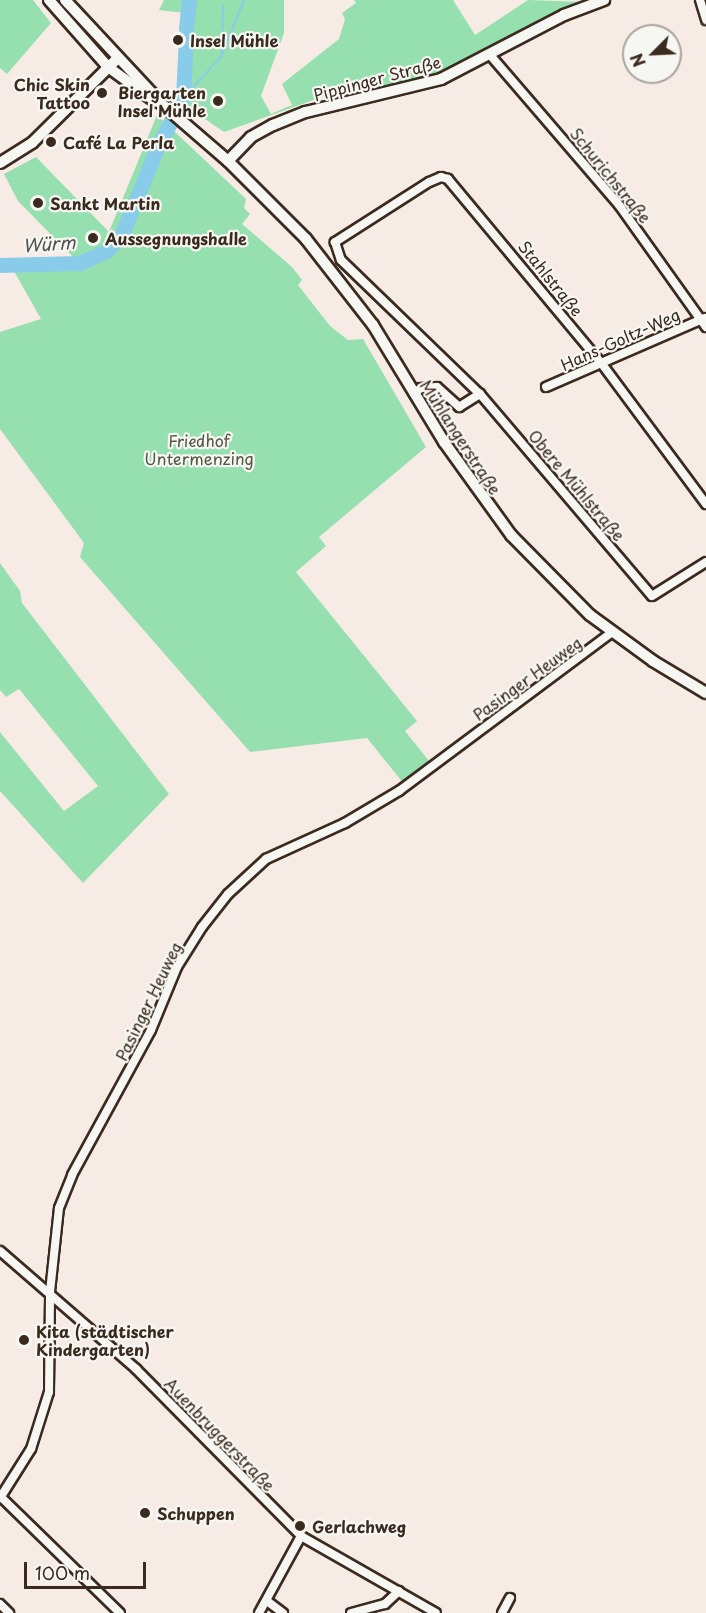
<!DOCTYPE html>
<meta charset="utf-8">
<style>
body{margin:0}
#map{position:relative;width:706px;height:1613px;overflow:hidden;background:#f7ebe6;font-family:"Playpen Sans",sans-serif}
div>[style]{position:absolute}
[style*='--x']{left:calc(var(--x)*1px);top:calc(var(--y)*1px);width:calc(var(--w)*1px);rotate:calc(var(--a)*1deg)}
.green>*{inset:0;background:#96dfae}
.stream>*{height:2px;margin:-1px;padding:0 1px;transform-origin:1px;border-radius:1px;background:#88cce9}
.river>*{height:15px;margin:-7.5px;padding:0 7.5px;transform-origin:7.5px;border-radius:7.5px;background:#88cce9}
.roads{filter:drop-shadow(2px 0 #3b2a1e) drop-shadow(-2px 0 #3b2a1e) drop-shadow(0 2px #3b2a1e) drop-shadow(0 -2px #3b2a1e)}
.minor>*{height:8px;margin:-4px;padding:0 4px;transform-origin:4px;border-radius:4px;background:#f6f6f2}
.major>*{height:10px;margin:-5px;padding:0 5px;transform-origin:5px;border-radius:5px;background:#f6f6f2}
.dots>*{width:16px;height:16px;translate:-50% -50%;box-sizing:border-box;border:3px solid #f6f6f2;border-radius:50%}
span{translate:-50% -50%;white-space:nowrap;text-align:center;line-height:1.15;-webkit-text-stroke:4.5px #f6f6f2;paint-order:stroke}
.poi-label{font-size:16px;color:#3b2a1e;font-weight:700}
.left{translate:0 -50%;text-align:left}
.right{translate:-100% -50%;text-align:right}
.street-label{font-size:16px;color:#3b2a1e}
.park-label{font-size:16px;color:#525742}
.water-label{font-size:18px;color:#4e5251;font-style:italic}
.north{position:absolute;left:622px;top:24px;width:60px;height:60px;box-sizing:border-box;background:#f6f6f2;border:2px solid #aba49d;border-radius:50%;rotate:246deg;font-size:16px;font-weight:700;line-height:24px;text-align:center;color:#3b2a1e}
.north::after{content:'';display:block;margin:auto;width:21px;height:27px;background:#3b2a1e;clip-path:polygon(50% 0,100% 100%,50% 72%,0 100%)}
.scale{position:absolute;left:24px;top:1562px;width:122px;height:27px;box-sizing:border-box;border:3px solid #3b2a1e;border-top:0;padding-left:8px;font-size:18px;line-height:21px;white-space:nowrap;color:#3b2a1e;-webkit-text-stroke:4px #f6f6f2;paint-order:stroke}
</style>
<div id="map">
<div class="green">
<div style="clip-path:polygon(0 0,33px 0,51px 23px,7px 74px,0 68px)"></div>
<div style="clip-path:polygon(164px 0,284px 0,284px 33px,261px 96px,271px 114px,292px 105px,282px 84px,339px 39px,345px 19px,342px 13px,356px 3px,354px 0,453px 0,475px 35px,528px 0,584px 2px,450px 71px,359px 94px,344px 89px,224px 132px,176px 99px,183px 70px,185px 13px,159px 10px)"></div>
<div style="clip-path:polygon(157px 115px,246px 199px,244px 208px,250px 214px,242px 224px,292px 267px,302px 280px,298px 285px,330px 326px,348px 340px,363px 339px,426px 447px,319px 537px,326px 546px,296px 572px,417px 721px,405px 731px,429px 761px,427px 768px,404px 784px,367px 738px,250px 752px,80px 557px,84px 543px,0 429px,0 332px,41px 319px,10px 264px,79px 263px,18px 201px,4px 174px,36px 157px,109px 232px)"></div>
<div style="clip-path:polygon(0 563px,20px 591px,22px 603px,169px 794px,83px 883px,0 791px,0 732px,64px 811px,98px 786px,19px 689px,6px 697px,0 690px)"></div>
</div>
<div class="stream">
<div style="--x:222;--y:53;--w:48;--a:-88.8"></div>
<div style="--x:183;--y:98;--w:56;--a:-47.2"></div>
<div style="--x:221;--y:57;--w:61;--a:-68"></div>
</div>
<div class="river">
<div style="--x:186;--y:28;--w:28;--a:-84"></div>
<div style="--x:0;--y:265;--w:80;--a:-1.4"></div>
<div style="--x:80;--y:263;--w:29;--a:-25"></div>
<div style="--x:106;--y:251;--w:21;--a:-45"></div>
<div style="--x:121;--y:236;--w:95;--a:-67.8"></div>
<div style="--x:157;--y:148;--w:56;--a:-62.5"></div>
<div style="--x:183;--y:98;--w:61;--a:-87.2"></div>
</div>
<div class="roads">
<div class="minor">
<div style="--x:700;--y:0;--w:21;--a:73"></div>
<div style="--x:490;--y:55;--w:198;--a:49.3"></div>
<div style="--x:619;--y:205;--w:150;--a:54.5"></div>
<div style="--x:546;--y:387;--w:173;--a:-23.5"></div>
<div style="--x:414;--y:394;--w:9;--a:-41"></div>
<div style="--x:421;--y:388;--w:16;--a:-4"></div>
<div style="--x:437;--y:387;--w:30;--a:42"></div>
<div style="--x:459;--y:407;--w:25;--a:-32"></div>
<div style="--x:706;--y:504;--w:174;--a:-126.6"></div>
<div style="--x:602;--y:364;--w:241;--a:-129.8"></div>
<div style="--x:448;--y:179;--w:7;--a:-164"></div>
<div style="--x:441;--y:177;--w:13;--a:157"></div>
<div style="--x:429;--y:182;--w:112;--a:147.4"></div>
<div style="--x:335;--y:242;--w:19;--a:72"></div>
<div style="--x:341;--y:260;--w:193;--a:44"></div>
<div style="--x:480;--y:394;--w:265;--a:49.6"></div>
<div style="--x:652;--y:596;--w:64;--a:-32.2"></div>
<div style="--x:0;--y:1251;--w:180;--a:40.9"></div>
<div style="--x:136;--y:1369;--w:235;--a:45.3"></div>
<div style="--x:301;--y:1536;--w:155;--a:29.7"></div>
<div style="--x:1;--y:1497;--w:166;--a:44.3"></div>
<div style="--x:0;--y:1498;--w:58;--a:-57.7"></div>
<div style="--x:31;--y:1449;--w:60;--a:-72.5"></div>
<div style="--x:49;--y:1392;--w:100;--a:-89.4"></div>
<div style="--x:50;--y:1292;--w:84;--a:-83.9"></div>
<div style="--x:59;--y:1208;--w:35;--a:-68"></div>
<div style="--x:72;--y:1175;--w:165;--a:-61.4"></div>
<div style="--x:151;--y:1030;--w:68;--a:-67.6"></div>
<div style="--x:177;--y:967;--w:47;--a:-58"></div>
<div style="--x:202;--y:927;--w:42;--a:-51.8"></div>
<div style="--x:228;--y:894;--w:52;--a:-42.6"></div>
<div style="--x:266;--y:859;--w:87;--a:-24.5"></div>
<div style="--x:345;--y:823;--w:63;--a:-30.7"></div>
<div style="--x:399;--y:791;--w:266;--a:-36.7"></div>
<div style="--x:267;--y:1601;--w:20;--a:37"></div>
<div style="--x:0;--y:1604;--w:13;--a:45"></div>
<div style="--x:259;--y:1613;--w:88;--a:-61.4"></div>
<div style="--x:351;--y:1613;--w:35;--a:-15"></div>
<div style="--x:385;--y:1604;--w:19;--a:-43"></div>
<div style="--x:502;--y:1613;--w:17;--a:-62"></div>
</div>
<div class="major">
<div style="--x:49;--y:0;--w:89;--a:48.6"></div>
<div style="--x:108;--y:67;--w:59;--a:36.1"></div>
<div style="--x:65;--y:0;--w:142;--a:47"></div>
<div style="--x:162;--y:104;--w:87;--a:40.8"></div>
<div style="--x:228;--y:161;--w:110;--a:45"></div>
<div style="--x:306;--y:239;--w:109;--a:52.1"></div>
<div style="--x:373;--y:325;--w:137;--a:58.7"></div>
<div style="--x:444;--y:442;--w:115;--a:54.2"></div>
<div style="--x:511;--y:535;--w:112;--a:45.4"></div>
<div style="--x:590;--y:615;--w:78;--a:36.1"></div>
<div style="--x:653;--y:661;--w:62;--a:31.1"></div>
<div style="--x:228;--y:161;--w:33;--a:-46"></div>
<div style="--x:251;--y:137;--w:25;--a:-29"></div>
<div style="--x:273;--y:125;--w:35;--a:-22"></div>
<div style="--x:306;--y:112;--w:139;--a:-13.7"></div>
<div style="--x:441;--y:79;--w:139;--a:-27.5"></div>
<div style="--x:564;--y:15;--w:43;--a:-20.6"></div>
<div style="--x:0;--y:163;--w:38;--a:-32"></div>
<div style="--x:32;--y:143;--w:121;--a:-44.7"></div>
</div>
</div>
<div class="dots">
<div style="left:178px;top:40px;background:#3b2a1e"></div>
<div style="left:102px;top:93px;background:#3b2a1e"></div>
<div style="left:218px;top:101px;background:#3b2a1e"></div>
<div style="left:51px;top:142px;background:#3b2a1e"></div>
<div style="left:38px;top:203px;background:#3b2a1e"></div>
<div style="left:93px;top:238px;background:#3b2a1e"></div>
<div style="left:24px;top:1340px;background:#3b2a1e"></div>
<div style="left:145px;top:1513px;background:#3b2a1e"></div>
<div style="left:300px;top:1526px;background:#3b2a1e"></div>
</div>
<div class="poi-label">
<span class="left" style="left:190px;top:40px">Insel Mühle</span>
<span class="right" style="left:90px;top:93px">Chic Skin<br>Tattoo</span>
<span class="right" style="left:206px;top:101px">Biergarten<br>Insel Mühle</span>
<span class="left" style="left:63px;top:142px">Café La Perla</span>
<span class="left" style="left:50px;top:203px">Sankt Martin</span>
<span class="left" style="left:105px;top:238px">Aussegnungshalle</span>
<span class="left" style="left:36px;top:1340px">Kita (städtischer<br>Kindergarten)</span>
<span class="left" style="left:157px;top:1513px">Schuppen</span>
<span class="left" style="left:312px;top:1526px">Gerlachweg</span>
</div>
<div class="street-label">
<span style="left:377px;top:78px;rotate:-15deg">Pippinger Straße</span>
<span style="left:611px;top:175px;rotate:51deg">Schurichstraße</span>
<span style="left:551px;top:278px;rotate:51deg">Stahlstraße</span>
<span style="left:620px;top:339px;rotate:-24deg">Hans-Goltz-Weg</span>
<span style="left:461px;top:437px;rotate:57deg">Mühlangerstraße</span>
<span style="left:577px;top:485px;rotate:50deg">Obere Mühlstraße</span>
<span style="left:527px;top:678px;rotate:-36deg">Pasinger Heuweg</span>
<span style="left:148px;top:1001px;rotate:-64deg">Pasinger Heuweg</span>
<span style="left:220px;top:1434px;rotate:46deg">Auenbruggerstraße</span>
</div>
<div class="park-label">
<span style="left:199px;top:449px">Friedhof<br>Untermenzing</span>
</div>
<div class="water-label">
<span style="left:49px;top:244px;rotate:-4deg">Würm</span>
</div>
<div class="north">N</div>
<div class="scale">100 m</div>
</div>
